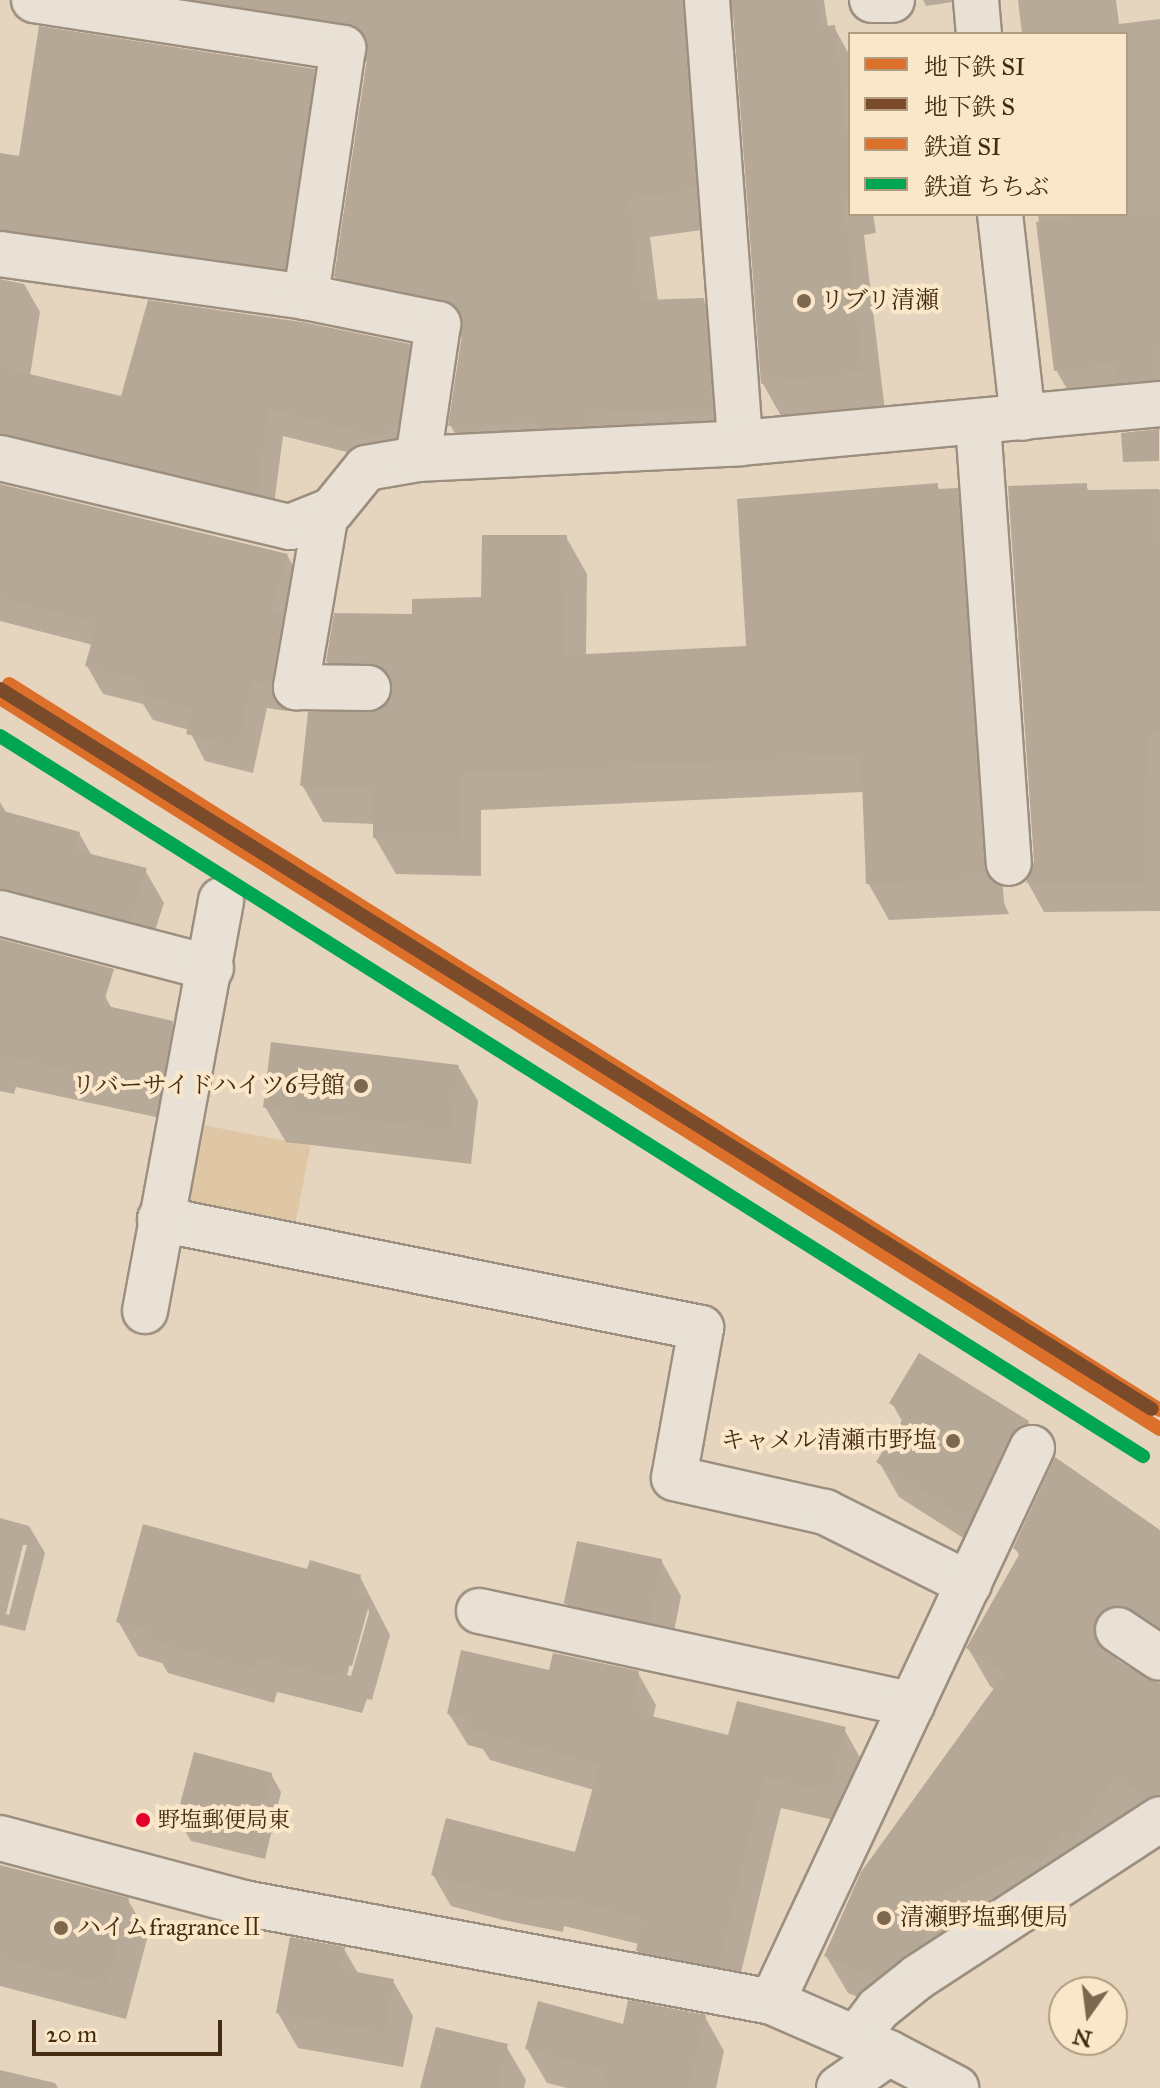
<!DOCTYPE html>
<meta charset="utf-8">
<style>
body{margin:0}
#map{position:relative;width:1160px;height:2088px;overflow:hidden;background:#e6d5be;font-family:"IM FELL Great Primer","Noto Serif JP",serif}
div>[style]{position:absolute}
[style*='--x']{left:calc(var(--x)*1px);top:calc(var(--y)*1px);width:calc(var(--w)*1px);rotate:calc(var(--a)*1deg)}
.green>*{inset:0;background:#dfc7a6;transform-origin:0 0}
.shadow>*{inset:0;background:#0003}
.building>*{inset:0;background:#b6a897;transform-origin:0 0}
.roads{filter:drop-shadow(2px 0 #9c8f7f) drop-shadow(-2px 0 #9c8f7f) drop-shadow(0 2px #9c8f7f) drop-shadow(0 -2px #9c8f7f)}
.minor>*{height:44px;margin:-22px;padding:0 22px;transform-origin:22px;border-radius:22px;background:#e9e1d5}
.rail-1>*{height:14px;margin:-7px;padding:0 7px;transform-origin:7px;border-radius:7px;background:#dc702a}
.rail-2>*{height:14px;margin:-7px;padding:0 7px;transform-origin:7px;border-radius:7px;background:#00a651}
.metro-1>*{height:14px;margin:-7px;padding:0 7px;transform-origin:7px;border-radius:7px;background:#dc702a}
.metro-2>*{height:14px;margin:-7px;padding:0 7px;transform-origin:7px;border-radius:7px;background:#7a4b2a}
.dots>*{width:22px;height:22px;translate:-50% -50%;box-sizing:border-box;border:4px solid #fae6c9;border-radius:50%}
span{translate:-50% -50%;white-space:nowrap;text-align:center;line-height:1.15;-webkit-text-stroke:8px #fae6c9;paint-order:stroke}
.bus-label{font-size:22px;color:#442c13}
.left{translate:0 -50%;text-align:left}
.poi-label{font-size:24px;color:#442c13}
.right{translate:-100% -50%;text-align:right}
.legend{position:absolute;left:848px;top:32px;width:280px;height:184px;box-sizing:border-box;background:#fae6c9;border:2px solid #b19c80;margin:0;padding:10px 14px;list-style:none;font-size:24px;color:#442c13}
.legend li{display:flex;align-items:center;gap:16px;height:40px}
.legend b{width:40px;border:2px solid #b19c80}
.north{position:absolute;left:1048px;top:1976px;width:80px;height:80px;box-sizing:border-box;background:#fae6c9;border:2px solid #b19c80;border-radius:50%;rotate:194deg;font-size:22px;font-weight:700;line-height:32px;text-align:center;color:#442c13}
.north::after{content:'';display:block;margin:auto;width:28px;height:36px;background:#7d674f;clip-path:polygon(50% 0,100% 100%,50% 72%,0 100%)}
.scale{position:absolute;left:32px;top:2020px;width:190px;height:36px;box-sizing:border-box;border:4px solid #442c13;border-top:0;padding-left:10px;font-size:24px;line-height:28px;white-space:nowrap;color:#442c13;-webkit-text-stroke:6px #fae6c9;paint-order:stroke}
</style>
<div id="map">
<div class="green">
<div style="left:178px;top:1120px;width:135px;height:101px;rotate:11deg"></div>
</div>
<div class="shadow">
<div style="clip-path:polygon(35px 0,824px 0,828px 28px,834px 27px,850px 56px,850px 214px,873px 214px,876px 233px,864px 235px,885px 411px,785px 423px,763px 384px,735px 15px,728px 14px,717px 228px,650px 237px,658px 301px,703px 300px,726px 339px,734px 446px,473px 464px,450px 425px,463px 337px,359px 316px,336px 277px,368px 62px,42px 11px)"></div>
<div style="clip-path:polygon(923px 0,966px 0,926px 6px)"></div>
<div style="clip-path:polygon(1018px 0,1116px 0,1119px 24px,1160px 19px,1160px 398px,1071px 396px,1056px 370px,1038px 214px,1126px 214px,1126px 34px,1022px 34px)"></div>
<div style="clip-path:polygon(313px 71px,329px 99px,300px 296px,0 263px,0 155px,21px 158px)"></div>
<div style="clip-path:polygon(0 279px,24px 284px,40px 312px,30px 376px,122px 398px,409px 346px,425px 373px,403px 466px,283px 436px,272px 520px,0 467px)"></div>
<div style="clip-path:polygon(937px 485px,940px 491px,956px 490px,978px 527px,1004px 903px,1009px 914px,889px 920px,868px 883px,864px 792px,481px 810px,481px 876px,396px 874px,375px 838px,375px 824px,323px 822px,302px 785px,392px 702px,349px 699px,328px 662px,414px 616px,483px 599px,566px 537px,587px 574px,586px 656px,748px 648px)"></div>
<div style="clip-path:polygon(1086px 485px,1089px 492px,1160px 490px,1160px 911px,1044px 912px,1028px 883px,1036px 862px)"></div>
<div style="clip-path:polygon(0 486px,287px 555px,303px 583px,298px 643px,287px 711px,267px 708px,253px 773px,205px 761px,189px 730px,153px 720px,143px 704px,103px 694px,87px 666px,93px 645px,0 621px)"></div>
<div style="clip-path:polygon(0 802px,7px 814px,79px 833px,92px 856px,145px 870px,164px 903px,150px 946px,0 906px)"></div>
<div style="clip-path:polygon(0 986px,105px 996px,112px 1009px,172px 1023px,191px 1057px,179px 1122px,16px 1087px,14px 1094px,0 1091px)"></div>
<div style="clip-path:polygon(458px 1066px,478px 1101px,471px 1164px,286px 1142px,265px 1107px)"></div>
<div style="clip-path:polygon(919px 1356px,1028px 1422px,1048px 1457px,990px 1555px,899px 1497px,879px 1462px,903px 1423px,892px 1403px)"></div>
<div style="clip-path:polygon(evenodd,0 1518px,29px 1526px,45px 1553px,25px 1631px,0 1625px,0 1518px,23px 1545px,27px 1545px,9px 1615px,6px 1614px,23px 1545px)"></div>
<div style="clip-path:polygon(1160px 1536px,1160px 1652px,1119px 1653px,1116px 1660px,1160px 1684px,1160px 1828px,899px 2014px,848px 1993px,826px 1956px,995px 1690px,990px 1686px,968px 1648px,1020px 1557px,1015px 1548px)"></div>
<div style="clip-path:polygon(661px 1560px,681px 1596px,669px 1657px,586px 1638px,566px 1603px)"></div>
<div style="clip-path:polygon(evenodd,309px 1572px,360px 1577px,390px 1635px,372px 1700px,367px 1699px,362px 1713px,277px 1692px,274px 1703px,168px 1673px,162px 1663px,138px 1656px,118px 1621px,309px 1572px,367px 1602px,369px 1613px,351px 1676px,347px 1675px,367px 1602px)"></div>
<div style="clip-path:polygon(550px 1673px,638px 1673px,656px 1705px,653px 1718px,730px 1738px,844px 1729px,862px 1761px,847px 1823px,781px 1808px,735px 1997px,656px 1982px,638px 1951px,639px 1944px,564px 1926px,563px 1932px,503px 1920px,451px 1906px,433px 1875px,577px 1855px,594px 1790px,490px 1760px,483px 1749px,468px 1745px,449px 1714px)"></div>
<div style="clip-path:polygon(271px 1774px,281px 1792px,265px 1859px,191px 1841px,180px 1823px)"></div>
<div style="clip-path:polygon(0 1870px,128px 1900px,148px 1935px,126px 2019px,0 1986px)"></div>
<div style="clip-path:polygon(344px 1949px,359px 1975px,393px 1981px,413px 2016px,403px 2067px,298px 2048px,278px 2013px)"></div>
<div style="clip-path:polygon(705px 2017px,724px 2051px,716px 2088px,567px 2088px,547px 2083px,527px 2049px,625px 2026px)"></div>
<div style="clip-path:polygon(506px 2046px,526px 2080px,524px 2088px,422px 2088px)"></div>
<div style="clip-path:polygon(0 2070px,55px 2083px,58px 2088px,0 2088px)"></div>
</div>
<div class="building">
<div style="clip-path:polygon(197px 0,682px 0,696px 189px,629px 199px,641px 300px,704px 298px,712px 408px,585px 415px,586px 426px,538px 428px,537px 422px,448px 426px,463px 328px,462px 316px,455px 306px,443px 300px,334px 277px,368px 52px,366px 38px,358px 28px,347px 23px)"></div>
<div style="clip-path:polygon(732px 0,817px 0,819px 27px,835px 25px,850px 163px,850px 195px,843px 196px,863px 372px,761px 384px)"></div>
<div style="clip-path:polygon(39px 26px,315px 69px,285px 269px,0 230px,0 153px,19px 156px)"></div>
<div style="clip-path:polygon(1066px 214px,1160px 214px,1159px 379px,1116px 383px,1114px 364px,1054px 371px,1036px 222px,1067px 218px)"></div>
<div style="clip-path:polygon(148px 300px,302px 322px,410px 344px,397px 428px,390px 428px,387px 439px,268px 409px,257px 493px,0 434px,0 367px,121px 396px)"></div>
<div style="clip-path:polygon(1159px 429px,1159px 461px,1123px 462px,1121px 433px)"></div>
<div style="clip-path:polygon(938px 483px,938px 489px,958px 488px,984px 865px,989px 878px,866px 884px,861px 755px,461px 774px,461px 839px,373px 838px,373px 788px,300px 786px,308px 712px,379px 710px,389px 701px,393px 689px,390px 677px,380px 666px,326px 662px,334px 613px,412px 614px,412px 599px,481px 597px,482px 535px,567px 535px,565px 655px,746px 646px,737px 499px)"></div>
<div style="clip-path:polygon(1087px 483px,1087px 490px,1159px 489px,1160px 733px,1148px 735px,1151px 800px,1144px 801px,1145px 883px,1026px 883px,1034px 861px,1008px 486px)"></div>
<div style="clip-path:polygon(0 484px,288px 554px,270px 613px,283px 613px,271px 684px,252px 681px,237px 747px,186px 734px,192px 709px,135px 693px,138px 679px,85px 666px,97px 623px,0 598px)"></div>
<div style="clip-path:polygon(0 810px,80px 832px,75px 850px,147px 868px,130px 921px,0 889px)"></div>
<div style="clip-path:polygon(0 939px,114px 969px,103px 1005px,173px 1021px,161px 1090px,0 1055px)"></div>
<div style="left:271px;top:1042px;width:189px;height:66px;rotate:7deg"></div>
<div style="clip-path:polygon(919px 1353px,1029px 1421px,1009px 1437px,970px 1521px,876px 1462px,906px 1414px,889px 1403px)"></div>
<div style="clip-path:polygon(1055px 1457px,1160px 1530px,1160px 1628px,1119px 1605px,1106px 1608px,1098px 1616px,1093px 1629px,1096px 1642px,1104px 1651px,1146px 1679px,1160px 1683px,1160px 1794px,1147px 1798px,1116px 1776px,1072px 1840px,1062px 1833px,1041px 1864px,1026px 1854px,933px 1901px,924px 1943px,877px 1978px,824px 1956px,861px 1872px,1005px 1673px,966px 1648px,1020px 1553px,1013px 1548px)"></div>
<div style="clip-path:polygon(143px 1524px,307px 1569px,310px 1560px,361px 1575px,357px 1594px,371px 1598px,352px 1666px,347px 1665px,343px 1679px,258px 1658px,255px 1669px,145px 1639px,147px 1630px,116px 1622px)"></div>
<div style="left:577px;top:1541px;width:87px;height:64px;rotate:12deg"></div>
<div style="clip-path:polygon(461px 1650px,549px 1670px,553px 1653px,639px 1671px,631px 1711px,728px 1735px,737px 1701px,846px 1727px,829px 1793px,764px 1777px,718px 1966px,636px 1951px,642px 1918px,547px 1895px,545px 1902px,483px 1889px,431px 1875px,446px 1818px,575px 1852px,599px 1765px,469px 1729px,472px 1720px,447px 1714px)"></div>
<div style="left:194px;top:1752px;width:81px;height:73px;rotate:15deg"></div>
<div style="clip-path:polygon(0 1865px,129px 1898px,107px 1985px,0 1957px)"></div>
<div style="clip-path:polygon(290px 1937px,345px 1947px,341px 1969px,394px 1979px,384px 2033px,276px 2013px)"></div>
<div style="clip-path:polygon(628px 2000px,706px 2015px,688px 2088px,600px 2088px,605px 2070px,525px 2049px,538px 2001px,623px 2024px)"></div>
<div style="clip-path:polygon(436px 2027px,508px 2044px,497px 2088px,420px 2088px)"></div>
</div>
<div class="roads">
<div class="minor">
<div style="--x:34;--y:0;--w:313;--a:8.8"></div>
<div style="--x:343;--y:48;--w:252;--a:98.5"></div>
<div style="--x:707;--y:0;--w:444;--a:85.7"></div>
<div style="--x:872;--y:0;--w:20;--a:0"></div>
<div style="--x:976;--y:0;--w:34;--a:85"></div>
<div style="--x:1000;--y:214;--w:205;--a:83.6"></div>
<div style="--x:0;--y:254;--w:309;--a:8"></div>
<div style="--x:306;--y:297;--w:135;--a:11.6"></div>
<div style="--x:438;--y:324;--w:136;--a:98.4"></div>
<div style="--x:978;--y:423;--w:441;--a:86"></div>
<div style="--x:0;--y:458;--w:298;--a:13.4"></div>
<div style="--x:290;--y:527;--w:45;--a:-22"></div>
<div style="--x:332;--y:510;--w:54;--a:-51"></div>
<div style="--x:366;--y:468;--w:53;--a:-9.8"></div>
<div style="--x:418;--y:459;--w:322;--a:-2.8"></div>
<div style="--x:740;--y:443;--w:422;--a:-5.3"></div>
<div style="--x:326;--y:513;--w:177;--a:99.8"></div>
<div style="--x:296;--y:687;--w:72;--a:0.8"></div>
<div style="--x:0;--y:913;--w:218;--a:14.6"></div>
<div style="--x:160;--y:1219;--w:552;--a:11.39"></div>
<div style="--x:701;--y:1328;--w:152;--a:100.2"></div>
<div style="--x:674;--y:1478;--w:155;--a:12.7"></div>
<div style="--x:825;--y:1512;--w:161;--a:26.6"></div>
<div style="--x:145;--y:1311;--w:418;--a:-79.5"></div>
<div style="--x:479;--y:1611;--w:443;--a:12.2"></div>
<div style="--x:1118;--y:1630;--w:50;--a:33.7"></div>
<div style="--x:0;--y:1838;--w:253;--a:14.9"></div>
<div style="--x:244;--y:1903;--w:537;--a:10.62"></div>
<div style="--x:772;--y:2002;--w:128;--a:23.6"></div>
<div style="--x:772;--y:2002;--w:612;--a:-64.86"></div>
<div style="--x:857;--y:2037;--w:35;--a:-53"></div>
<div style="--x:878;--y:2009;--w:51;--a:-38.7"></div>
<div style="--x:918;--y:1977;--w:289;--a:-33.1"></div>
<div style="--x:839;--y:2088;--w:61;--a:-35"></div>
<div style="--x:889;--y:2053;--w:76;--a:27.6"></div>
</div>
</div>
<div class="rail-1">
<div style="--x:9;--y:684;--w:1361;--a:32.24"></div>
</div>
<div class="rail-2">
<div style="--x:0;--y:736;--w:1351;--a:32.21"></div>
</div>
<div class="metro-1">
<div style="--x:0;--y:698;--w:1371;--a:32.22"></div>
</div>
<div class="metro-2">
<div style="--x:0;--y:689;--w:1358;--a:32.01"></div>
</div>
<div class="dots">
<div style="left:804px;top:301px;background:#7d674f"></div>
<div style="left:361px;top:1086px;background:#7d674f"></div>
<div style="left:953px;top:1441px;background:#7d674f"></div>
<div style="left:143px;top:1820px;background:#e4002b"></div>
<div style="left:884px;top:1918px;background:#7d674f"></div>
<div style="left:61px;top:1928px;background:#7d674f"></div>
</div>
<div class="bus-label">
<span class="left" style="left:158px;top:1820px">野塩郵便局東</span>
</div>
<div class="poi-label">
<span class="left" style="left:820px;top:301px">リブリ清瀬</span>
<span class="right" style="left:345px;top:1086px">リバーサイドハイツ6号館</span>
<span class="right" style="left:937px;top:1441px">キャメル清瀬市野塩</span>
<span class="left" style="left:900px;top:1918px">清瀬野塩郵便局</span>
<span class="left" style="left:77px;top:1928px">ハイムfragranceⅡ</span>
</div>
<ul class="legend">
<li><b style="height:10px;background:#dc702a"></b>地下鉄 SI</li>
<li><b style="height:10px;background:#7a4b2a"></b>地下鉄 S</li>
<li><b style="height:10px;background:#dc702a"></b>鉄道 SI</li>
<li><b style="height:10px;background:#00a651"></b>鉄道 ちちぶ</li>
</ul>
<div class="north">N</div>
<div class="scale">20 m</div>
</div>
